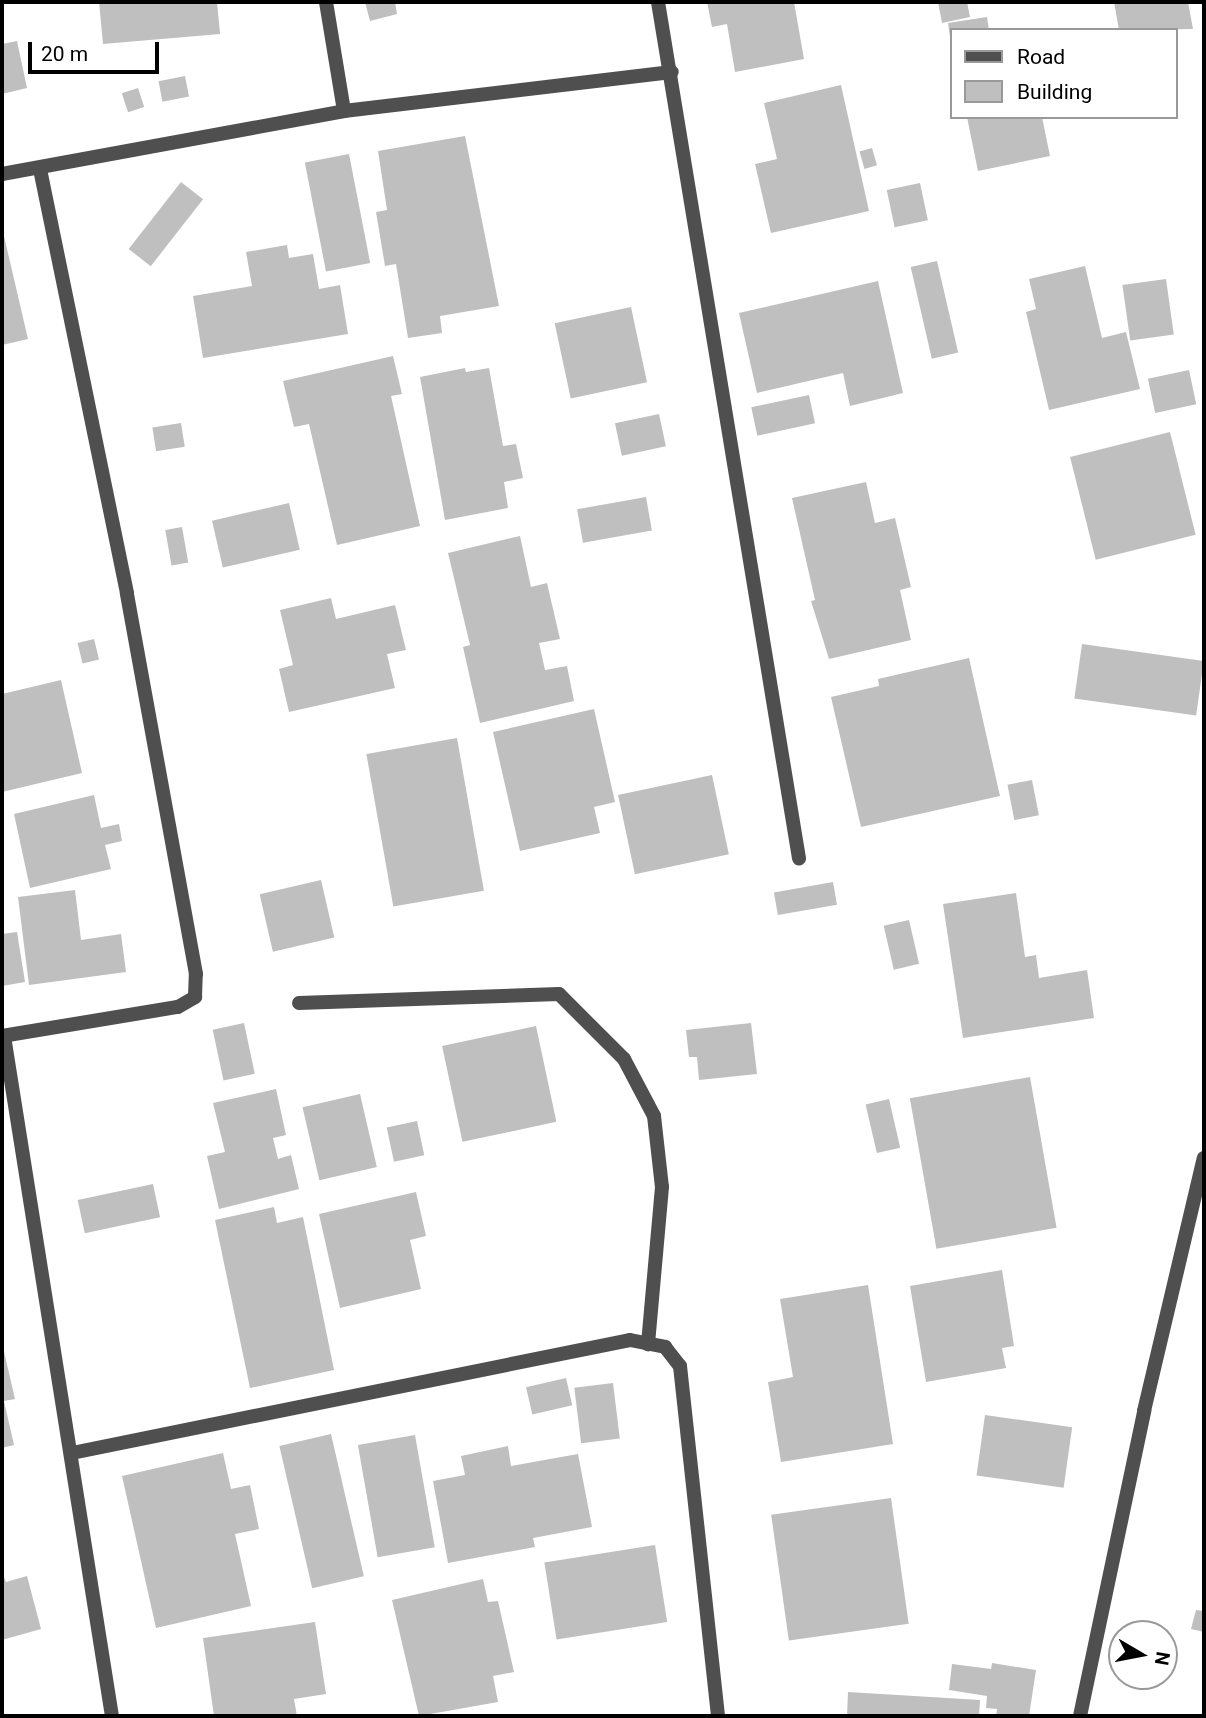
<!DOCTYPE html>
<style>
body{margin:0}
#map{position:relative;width:1206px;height:1718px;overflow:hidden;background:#fff;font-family:Roboto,sans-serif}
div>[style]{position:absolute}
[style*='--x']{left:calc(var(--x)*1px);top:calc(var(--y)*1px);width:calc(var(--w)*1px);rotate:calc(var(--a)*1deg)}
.building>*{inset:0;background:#bfbfbf;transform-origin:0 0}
.street>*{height:14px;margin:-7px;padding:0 7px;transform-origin:7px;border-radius:7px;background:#4f4f4f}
span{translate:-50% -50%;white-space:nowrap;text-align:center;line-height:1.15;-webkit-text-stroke:7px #fff;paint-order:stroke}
.frame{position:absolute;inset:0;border:4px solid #000;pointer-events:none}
.legend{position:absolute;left:950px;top:28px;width:228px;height:91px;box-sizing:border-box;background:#fff;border:2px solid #999;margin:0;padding:9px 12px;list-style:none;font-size:21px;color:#000}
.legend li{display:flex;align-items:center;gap:14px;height:35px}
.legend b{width:35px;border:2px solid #999}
.north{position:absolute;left:1108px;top:1620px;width:70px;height:70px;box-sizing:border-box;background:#fff;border:2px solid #999;border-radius:50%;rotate:100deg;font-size:19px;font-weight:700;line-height:28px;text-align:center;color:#000}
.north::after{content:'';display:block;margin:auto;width:24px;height:32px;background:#000;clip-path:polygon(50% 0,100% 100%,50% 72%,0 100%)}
.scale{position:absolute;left:28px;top:42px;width:131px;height:32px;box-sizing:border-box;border:4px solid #000;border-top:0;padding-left:9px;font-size:21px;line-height:24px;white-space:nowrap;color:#000;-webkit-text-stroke:5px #fff;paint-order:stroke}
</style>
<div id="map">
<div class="building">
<div style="clip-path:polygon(99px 2px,217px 2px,220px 34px,103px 44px)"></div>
<div style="clip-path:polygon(365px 2px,395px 2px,397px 14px,370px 21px)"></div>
<div style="clip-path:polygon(707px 2px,794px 2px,804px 59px,735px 72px,727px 24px,712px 27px)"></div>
<div style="clip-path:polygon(938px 2px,967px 2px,970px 17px,942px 23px)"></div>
<div style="clip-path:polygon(1114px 2px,1188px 2px,1193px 29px,1119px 30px)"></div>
<div style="clip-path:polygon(987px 17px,989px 30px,952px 30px,951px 44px,948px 23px)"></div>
<div style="clip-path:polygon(17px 41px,27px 88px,2px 94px,2px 44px)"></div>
<div style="left:185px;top:76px;width:21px;height:27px;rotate:79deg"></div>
<div style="clip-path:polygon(841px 85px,869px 211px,771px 233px,755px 164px,777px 159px,764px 103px)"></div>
<div style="left:138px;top:88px;width:20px;height:17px;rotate:72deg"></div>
<div style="clip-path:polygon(967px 117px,1042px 117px,1050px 156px,978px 171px)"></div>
<div style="clip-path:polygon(465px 136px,499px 306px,440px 316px,442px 333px,408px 338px,396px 264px,385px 266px,376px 212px,387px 210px,378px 151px)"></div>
<div style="left:872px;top:148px;width:18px;height:13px;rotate:74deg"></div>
<div style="left:349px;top:154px;width:111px;height:45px;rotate:79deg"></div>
<div style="left:181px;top:182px;width:28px;height:85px;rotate:38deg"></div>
<div style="left:920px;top:183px;width:38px;height:34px;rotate:78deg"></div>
<div style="clip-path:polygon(4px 236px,28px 339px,2px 345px,2px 237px)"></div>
<div style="clip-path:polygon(287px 245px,289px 258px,313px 254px,319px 289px,340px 285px,348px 334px,203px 358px,193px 296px,252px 286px,246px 252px)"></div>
<div style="left:937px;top:261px;width:94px;height:27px;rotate:77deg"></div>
<div style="clip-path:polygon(1085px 266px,1102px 338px,1126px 332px,1140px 389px,1049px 410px,1026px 312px,1036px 309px,1029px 279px)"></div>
<div style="left:1166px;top:279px;width:56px;height:44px;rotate:82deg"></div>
<div style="clip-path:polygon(878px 281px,903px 393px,850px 406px,843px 373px,757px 393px,739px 313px)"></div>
<div style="left:631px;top:307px;width:77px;height:78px;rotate:78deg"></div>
<div style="clip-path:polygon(393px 356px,402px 394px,391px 396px,420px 526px,337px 545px,309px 424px,294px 427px,283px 381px)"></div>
<div style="clip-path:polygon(465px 368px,466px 372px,489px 368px,503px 446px,516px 444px,523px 478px,504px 482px,508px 508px,445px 520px,420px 377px)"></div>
<div style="left:1189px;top:370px;width:35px;height:42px;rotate:78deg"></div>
<div style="left:809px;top:395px;width:29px;height:59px;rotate:78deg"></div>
<div style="left:659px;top:414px;width:33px;height:45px;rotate:78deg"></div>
<div style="left:181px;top:423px;width:24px;height:29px;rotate:81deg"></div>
<div style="left:1170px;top:432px;width:106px;height:103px;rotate:76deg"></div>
<div style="clip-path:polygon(866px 482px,875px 523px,895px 518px,911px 587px,900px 590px,911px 640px,829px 659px,811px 601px,815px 600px,792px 498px)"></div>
<div style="left:646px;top:497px;width:34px;height:70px;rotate:80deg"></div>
<div style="left:289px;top:503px;width:48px;height:79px;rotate:77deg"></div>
<div style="left:182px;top:527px;width:36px;height:17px;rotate:80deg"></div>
<div style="clip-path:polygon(520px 536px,531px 587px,547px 583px,560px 639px,539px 643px,545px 670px,567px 666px,574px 701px,480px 723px,463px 647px,470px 645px,448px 553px)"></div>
<div style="clip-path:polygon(331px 598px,336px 619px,395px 605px,406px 650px,387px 654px,395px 688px,289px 712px,279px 669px,293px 665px,280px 610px)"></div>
<div style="left:94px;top:639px;width:21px;height:17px;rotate:76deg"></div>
<div style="left:1082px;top:644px;width:123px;height:55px;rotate:8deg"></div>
<div style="clip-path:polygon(969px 658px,1000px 796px,861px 827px,831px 697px,879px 686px,878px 679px)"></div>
<div style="clip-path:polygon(61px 680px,82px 773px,2px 792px,2px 694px)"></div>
<div style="clip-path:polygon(594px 709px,615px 802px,594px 807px,600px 833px,520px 851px,493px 732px)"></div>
<div style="left:457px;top:738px;width:155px;height:92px;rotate:80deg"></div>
<div style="left:712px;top:775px;width:81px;height:96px;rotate:78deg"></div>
<div style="left:1032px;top:780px;width:36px;height:25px;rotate:79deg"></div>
<div style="clip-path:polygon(94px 795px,101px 828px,119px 824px,122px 841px,105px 845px,111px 869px,30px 888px,14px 814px)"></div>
<div style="left:321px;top:880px;width:59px;height:63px;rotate:77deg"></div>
<div style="left:833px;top:882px;width:23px;height:60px;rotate:80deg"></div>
<div style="clip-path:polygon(75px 890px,81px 940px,121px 934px,126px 972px,29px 985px,18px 897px)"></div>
<div style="clip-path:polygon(1016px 893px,1025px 957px,1036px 955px,1039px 978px,1087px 970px,1094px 1018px,963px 1038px,943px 904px)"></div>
<div style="left:909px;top:920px;width:45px;height:26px;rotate:77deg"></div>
<div style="clip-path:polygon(17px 932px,25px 982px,2px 986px,2px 934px)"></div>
<div style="left:244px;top:1023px;width:52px;height:32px;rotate:78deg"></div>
<div style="clip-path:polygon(751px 1023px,757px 1074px,699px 1080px,697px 1057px,689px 1057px,686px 1030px)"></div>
<div style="left:536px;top:1026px;width:98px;height:96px;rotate:78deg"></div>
<div style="left:1030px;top:1077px;width:153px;height:122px;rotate:80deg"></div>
<div style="clip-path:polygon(276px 1089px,286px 1135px,273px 1138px,278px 1159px,291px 1155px,299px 1189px,219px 1209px,207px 1156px,225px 1152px,213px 1103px)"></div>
<div style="left:360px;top:1094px;width:75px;height:59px;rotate:77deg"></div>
<div style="left:889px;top:1099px;width:50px;height:24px;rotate:77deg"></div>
<div style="left:417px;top:1121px;width:35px;height:31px;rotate:78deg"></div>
<div style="left:153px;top:1184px;width:34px;height:77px;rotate:78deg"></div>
<div style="clip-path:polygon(416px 1192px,426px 1236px,410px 1240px,421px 1289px,340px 1308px,319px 1214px)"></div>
<div style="clip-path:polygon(274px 1207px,277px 1223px,303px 1217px,334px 1370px,250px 1388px,215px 1220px)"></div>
<div style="clip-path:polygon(1002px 1270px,1014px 1346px,1002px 1348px,1006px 1368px,926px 1382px,910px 1286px)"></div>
<div style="clip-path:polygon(868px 1285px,893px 1444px,781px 1462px,768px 1382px,793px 1377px,780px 1299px)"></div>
<div style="clip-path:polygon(2px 1343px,15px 1399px,4px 1401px,14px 1445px,2px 1448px)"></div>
<div style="left:566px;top:1378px;width:28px;height:41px;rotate:77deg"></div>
<div style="left:613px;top:1383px;width:56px;height:39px;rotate:83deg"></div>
<div style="left:985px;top:1415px;width:88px;height:61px;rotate:8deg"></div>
<div style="left:331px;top:1434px;width:146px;height:53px;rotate:77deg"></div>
<div style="left:415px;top:1435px;width:114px;height:58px;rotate:80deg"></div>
<div style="clip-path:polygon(508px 1446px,511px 1466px,578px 1454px,592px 1527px,533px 1538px,535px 1547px,448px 1563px,433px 1481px,465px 1475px,461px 1456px)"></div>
<div style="clip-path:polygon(223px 1453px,231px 1489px,250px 1485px,259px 1529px,235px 1534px,251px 1606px,156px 1628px,122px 1476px)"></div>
<div style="left:891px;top:1498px;width:127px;height:121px;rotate:82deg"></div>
<div style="left:655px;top:1545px;width:78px;height:112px;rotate:81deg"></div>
<div style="clip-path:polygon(2px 1572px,6px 1582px,27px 1576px,41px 1629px,2px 1640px)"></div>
<div style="clip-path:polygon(483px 1579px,488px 1602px,498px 1601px,514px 1672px,493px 1676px,498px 1702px,419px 1716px,392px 1600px)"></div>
<div style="clip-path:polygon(1196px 1610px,1204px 1611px,1204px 1632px,1191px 1629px)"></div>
<div style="clip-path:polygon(315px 1622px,326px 1694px,294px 1699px,297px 1716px,214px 1716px,203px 1638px)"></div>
<div style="clip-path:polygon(992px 1663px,1036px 1670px,1029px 1716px,996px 1716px,997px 1709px,986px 1708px,987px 1696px,949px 1690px,952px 1664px,991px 1669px)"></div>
<div style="clip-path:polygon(848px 1692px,980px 1700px,979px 1716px,847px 1716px)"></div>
</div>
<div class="street">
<div style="--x:326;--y:2;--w:110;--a:80.6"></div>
<div style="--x:658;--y:2;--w:868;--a:80.65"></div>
<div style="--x:2;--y:174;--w:348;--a:-10.4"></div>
<div style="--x:344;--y:111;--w:330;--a:-6.8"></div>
<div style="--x:299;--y:1003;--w:260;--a:-2"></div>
<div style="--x:559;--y:994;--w:92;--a:45"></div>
<div style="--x:624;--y:1059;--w:64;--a:62.2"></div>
<div style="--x:654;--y:1116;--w:71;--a:83.6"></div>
<div style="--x:662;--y:1187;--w:158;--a:95.1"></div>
<div style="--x:2;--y:1036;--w:178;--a:-9.4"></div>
<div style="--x:178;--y:1007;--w:20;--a:-30"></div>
<div style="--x:195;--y:997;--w:23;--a:-88"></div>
<div style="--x:196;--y:974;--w:387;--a:-100.3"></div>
<div style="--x:127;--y:593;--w:433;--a:-101.6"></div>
<div style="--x:4;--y:1036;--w:689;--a:80.98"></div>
<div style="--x:72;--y:1453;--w:569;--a:-11.45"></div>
<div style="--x:630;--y:1340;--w:36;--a:11"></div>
<div style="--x:665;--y:1347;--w:24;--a:52"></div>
<div style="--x:680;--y:1366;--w:352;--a:83.8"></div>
<div style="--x:1080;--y:1716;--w:312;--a:-78.1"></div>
<div style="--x:1144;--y:1411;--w:260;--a:-76.7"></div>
</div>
<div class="frame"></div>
<ul class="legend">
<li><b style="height:9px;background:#4f4f4f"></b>Road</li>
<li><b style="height:19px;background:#bfbfbf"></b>Building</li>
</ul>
<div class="north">N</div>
<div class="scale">20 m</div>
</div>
